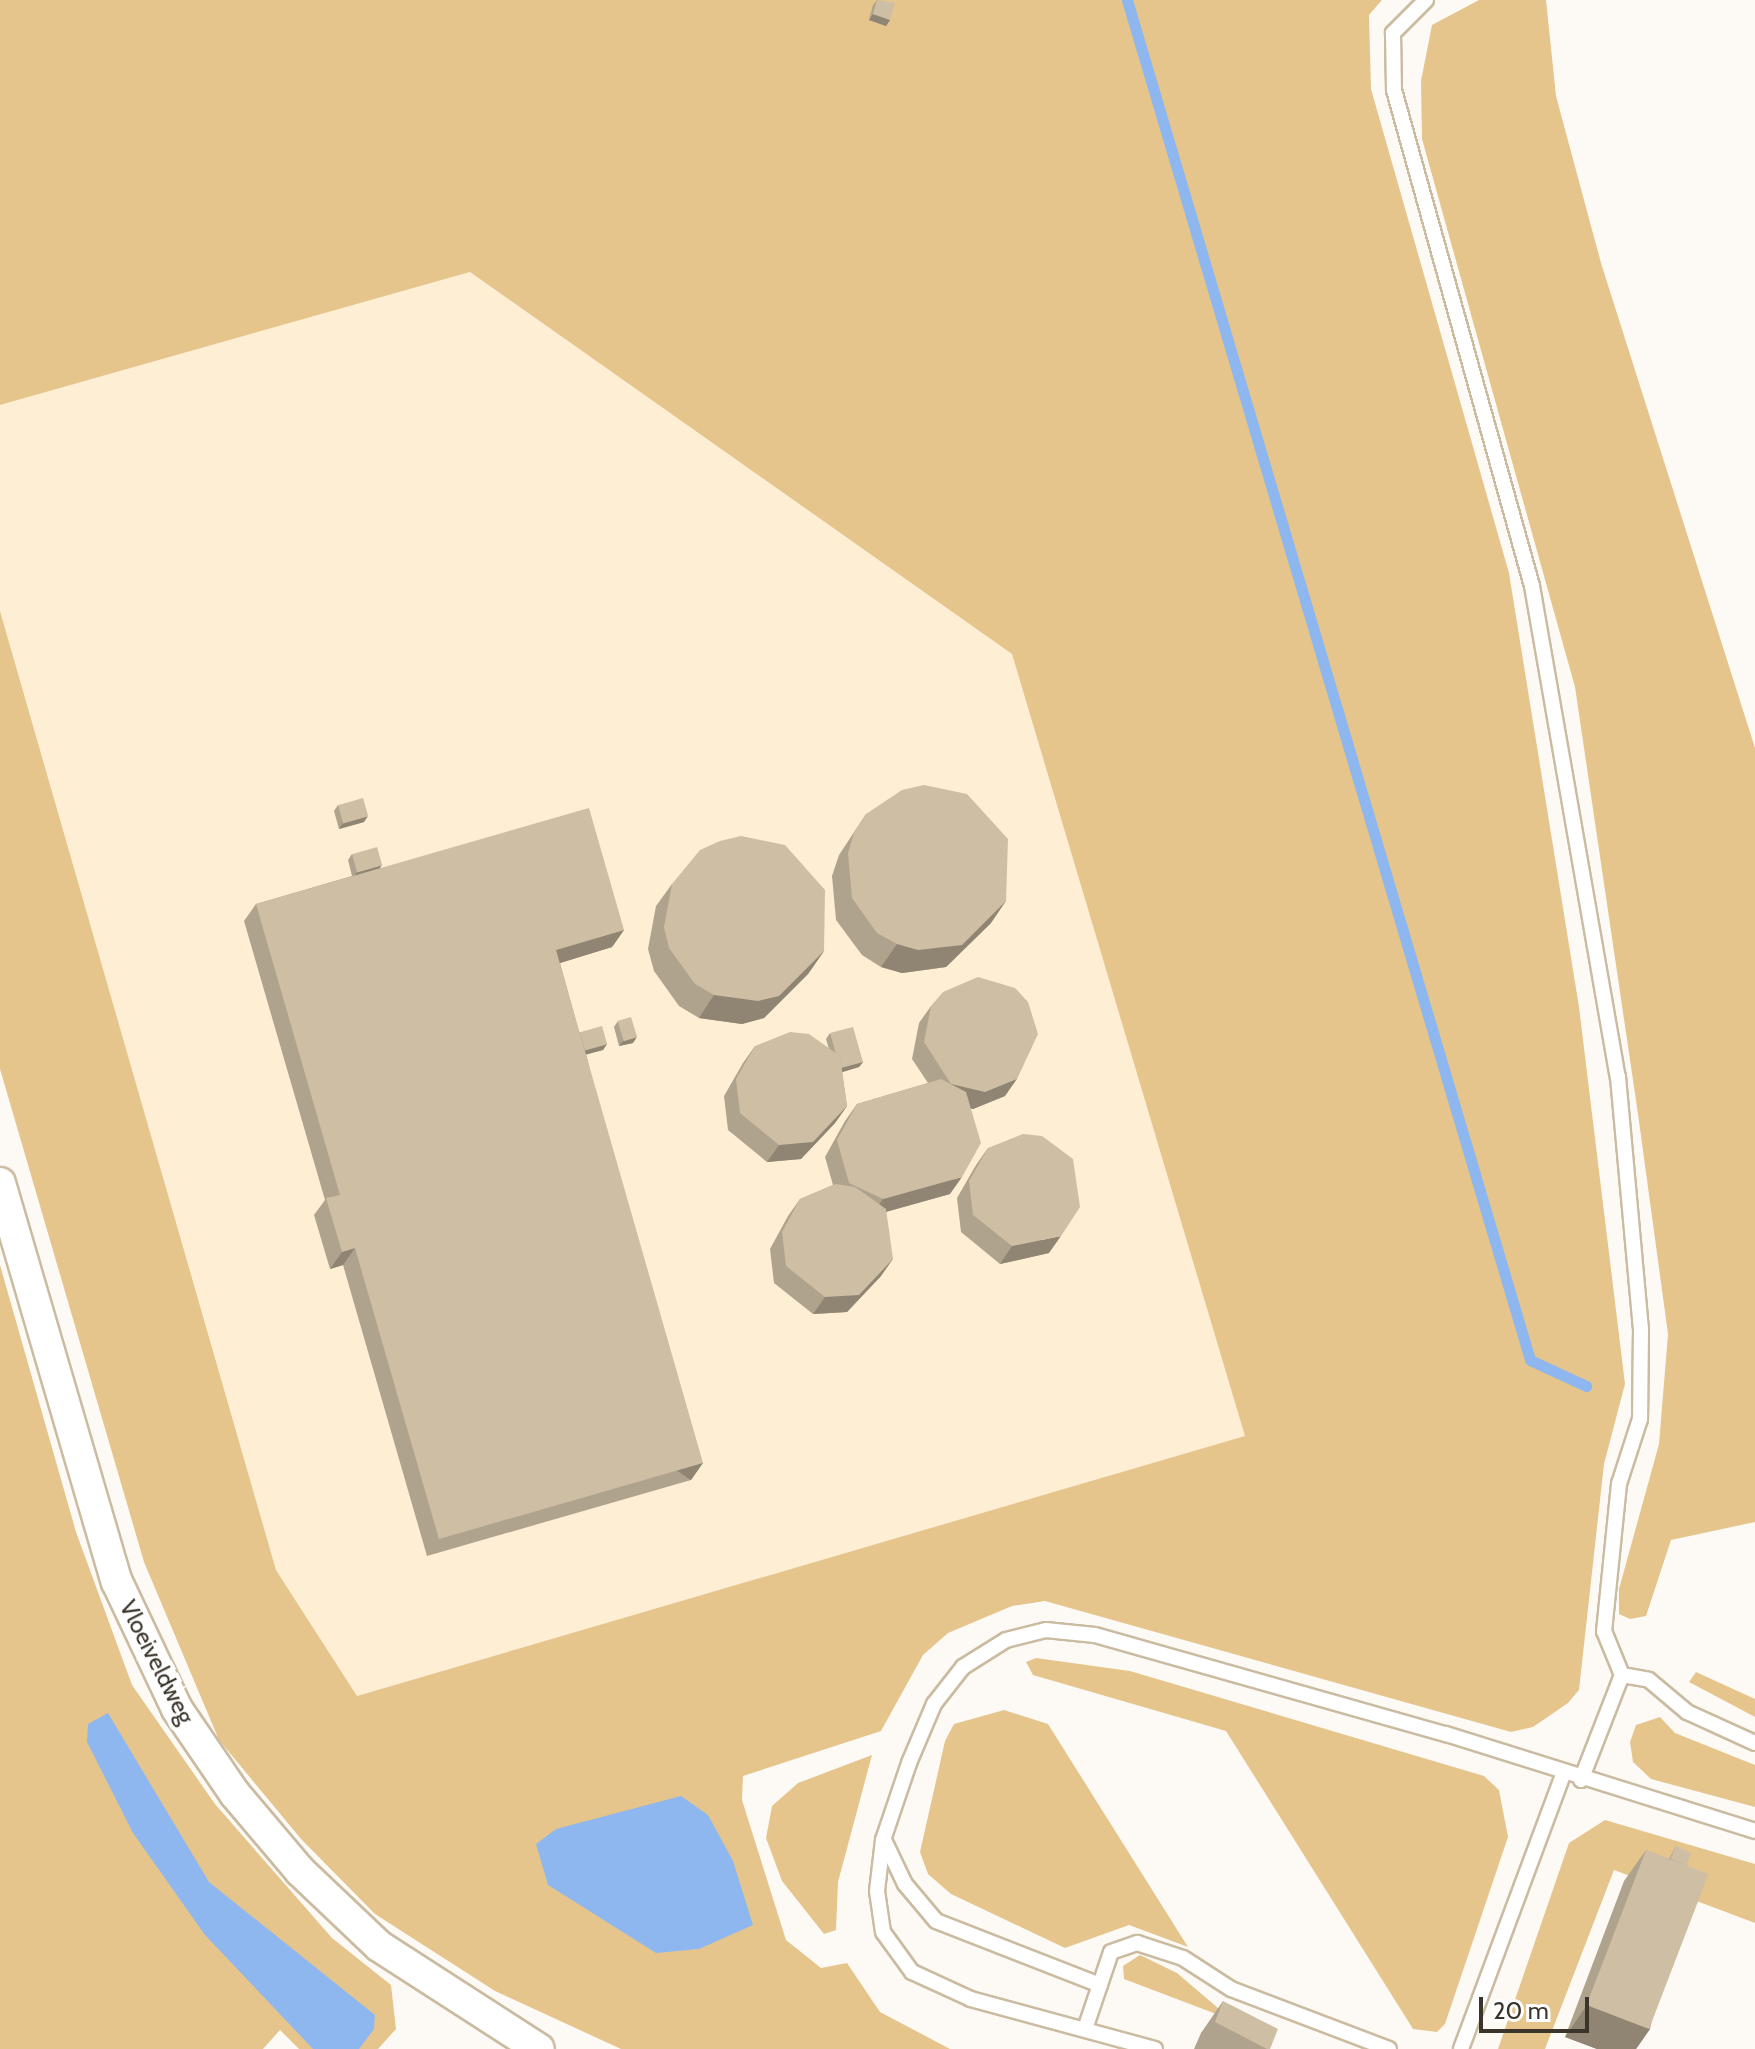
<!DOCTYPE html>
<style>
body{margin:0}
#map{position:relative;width:1755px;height:2049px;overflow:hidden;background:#fdfaf5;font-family:Cabin,sans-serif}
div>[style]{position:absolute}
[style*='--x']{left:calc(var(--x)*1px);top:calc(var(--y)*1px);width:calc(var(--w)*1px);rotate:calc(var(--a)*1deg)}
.built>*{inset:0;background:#feeed3}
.green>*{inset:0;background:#e6c58d}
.water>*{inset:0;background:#8db7ee}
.stream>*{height:11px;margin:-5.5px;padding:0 5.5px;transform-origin:5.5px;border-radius:5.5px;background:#8db7ee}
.roads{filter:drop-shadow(2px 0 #cabba1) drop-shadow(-2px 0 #cabba1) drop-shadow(0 2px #cabba1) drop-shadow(0 -2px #cabba1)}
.service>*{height:14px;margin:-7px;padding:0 7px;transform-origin:7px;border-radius:7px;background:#fff}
.minor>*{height:30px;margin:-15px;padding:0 15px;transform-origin:15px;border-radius:15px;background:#fff}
.wall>*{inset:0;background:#b0a38d}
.shaded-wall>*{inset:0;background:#908573;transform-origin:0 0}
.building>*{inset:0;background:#cdbea4;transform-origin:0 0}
span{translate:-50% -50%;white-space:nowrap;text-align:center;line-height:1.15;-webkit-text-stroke:8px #fff;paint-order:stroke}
.street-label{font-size:24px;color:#3a342a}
.scale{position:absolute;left:1479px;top:1997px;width:110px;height:36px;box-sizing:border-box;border:4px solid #3a342a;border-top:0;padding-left:10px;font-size:24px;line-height:28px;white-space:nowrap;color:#3a342a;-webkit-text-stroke:6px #fff;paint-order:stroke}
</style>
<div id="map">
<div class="built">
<div style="clip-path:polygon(470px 272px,1012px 654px,1246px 1436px,357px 1696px,276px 1570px,0 611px,0 405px)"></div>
</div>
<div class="green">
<div style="clip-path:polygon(0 0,1382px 0,1369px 15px,1371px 89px,1509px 573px,1579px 1007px,1625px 1384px,1604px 1464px,1579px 1690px,1568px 1703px,1533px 1727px,1511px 1732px,1045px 1601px,1012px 1606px,948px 1633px,923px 1655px,881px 1731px,743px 1776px,742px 1800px,786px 1940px,821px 1968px,847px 1963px,880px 2012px,950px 2049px,621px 2049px,495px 1991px,375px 1914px,301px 1839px,219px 1740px,144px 1562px,0 1069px,0 611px,276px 1570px,357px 1696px,1245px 1436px,1012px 654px,470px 272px,0 405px)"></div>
<div style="clip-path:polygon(1479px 0,1546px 0,1556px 96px,1601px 263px,1755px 748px,1755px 1522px,1671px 1540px,1646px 1616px,1630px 1619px,1619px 1614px,1619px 1589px,1659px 1444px,1668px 1334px,1638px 1114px,1575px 687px,1422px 139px,1421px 81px,1432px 25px)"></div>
<div style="clip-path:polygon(0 1265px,76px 1532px,132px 1685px,215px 1804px,332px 1938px,391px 1985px,396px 2029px,378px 2049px,299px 2049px,280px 2030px,263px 2049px,0 2049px)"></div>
<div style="clip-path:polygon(1036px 1658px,1130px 1671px,1484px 1776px,1499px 1790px,1508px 1837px,1445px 2024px,1437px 2032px,1413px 2029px,1226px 1731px,1033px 1675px,1026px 1662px)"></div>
<div style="clip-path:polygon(1696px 1672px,1755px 1699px,1755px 1717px,1689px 1682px)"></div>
<div style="clip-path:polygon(1004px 1710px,1048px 1724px,1188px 1947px,1129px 1925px,1065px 1948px,951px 1894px,928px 1874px,920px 1852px,945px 1741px,954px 1724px)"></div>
<div style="clip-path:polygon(1660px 1717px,1675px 1733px,1755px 1765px,1755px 1807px,1651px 1779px,1633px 1762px,1630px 1742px,1636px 1725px)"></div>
<div style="clip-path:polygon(872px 1755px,838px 1882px,836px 1930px,824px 1934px,782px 1881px,766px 1838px,772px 1806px,798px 1783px)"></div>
<div style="clip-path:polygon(1605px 1820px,1755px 1864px,1755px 1923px,1614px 1870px,1545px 2049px,1498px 2049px,1569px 1843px)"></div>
<div style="clip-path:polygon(1140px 1955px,1177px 1973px,1232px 2020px,1124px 1979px,1123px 1966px)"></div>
</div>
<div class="water">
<div style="clip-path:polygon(108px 1713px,209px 1882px,375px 2015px,374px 2029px,359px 2049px,313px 2049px,205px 1935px,133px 1833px,87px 1742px,88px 1724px)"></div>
<div style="clip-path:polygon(681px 1796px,708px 1815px,733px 1861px,753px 1925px,699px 1949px,656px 1953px,548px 1885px,536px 1844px,556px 1829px)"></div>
</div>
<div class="stream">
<div style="--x:1127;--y:0;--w:1418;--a:73.49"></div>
<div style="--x:1530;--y:1360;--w:62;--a:24.9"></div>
</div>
<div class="roads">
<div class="service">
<div style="--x:1426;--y:0;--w:47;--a:135"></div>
<div style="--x:1393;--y:33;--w:57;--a:89"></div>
<div style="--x:1394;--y:90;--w:515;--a:74.45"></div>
<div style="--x:1532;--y:586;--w:498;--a:80.1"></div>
<div style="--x:1618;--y:1077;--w:252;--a:84.8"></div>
<div style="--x:1641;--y:1328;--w:91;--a:90.6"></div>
<div style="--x:1640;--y:1419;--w:68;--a:107.9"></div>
<div style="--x:1619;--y:1484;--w:148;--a:95.8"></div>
<div style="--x:1604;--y:1631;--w:48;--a:67.8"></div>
<div style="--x:1581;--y:1780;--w:113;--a:-68.7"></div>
<div style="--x:1622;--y:1675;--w:27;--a:10"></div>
<div style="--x:1649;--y:1680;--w:50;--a:40.1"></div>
<div style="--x:1687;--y:1712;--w:75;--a:24.5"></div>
<div style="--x:884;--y:1840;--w:49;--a:64.5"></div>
<div style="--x:905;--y:1884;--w:48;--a:50"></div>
<div style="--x:936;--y:1921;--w:176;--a:21.3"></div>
<div style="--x:1085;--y:2029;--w:81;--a:-71.3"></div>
<div style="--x:1111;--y:1952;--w:28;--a:-19"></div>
<div style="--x:1137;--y:1943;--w:48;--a:18.1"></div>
<div style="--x:1183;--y:1958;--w:57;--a:32.9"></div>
<div style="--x:1231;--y:1989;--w:169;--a:20.8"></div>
<div style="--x:1155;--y:2049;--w:191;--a:-164.8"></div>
<div style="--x:971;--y:1999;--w:65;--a:-155.4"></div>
<div style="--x:912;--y:1972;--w:49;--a:-125.9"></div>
<div style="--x:883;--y:1932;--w:41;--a:-98.3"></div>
<div style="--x:877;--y:1891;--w:51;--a:-83.3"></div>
<div style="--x:883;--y:1840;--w:81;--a:-71.3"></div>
<div style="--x:909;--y:1763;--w:64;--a:-67"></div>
<div style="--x:934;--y:1704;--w:47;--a:-51.9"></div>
<div style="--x:963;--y:1667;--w:51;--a:-32.1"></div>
<div style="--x:1006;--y:1640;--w:41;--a:-14"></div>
<div style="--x:1046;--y:1630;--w:49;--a:5.8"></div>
<div style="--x:1095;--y:1635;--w:365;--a:15.8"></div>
<div style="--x:1446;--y:1734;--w:324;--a:17.4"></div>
<div style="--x:1461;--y:2049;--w:293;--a:-69.6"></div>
</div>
<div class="minor">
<div style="--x:0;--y:1183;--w:416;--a:73.7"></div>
<div style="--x:117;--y:1582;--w:140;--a:64.7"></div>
<div style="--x:177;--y:1709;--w:103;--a:55.7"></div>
<div style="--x:235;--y:1794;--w:101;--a:49.8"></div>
<div style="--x:300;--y:1871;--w:109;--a:43.5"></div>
<div style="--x:379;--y:1946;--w:190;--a:32.8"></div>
</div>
</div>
<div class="wall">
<div style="clip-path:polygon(877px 0,890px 20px,886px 26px,869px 20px,873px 5px)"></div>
<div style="clip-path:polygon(338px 805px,364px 822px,339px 829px,334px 811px)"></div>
<div style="clip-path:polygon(866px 814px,991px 923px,946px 967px,902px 973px,881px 967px,862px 955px,836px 920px,832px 876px,839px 855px)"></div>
<div style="clip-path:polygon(352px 854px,380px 868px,624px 930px,612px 947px,560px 963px,579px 1032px,607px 1044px,603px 1050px,586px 1054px,691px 1480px,427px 1556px,343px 1265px,330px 1269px,314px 1215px,325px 1200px,244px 921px,256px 904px,352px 876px,348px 860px)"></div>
<div style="clip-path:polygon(672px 884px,824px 951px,808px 974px,764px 1018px,742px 1024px,699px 1018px,679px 1006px,654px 971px,648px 949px,656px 906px)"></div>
<div style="clip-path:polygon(931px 1006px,1005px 1096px,973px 1109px,971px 1108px,950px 1194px,886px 1212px,881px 1276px,847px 1312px,813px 1314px,774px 1283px,770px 1249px,788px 1216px,800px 1199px,833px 1185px,825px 1157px,845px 1121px,857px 1104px,928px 1083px,912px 1059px,919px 1023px)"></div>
<div style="clip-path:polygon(618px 1021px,633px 1043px,619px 1046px,614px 1027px)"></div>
<div style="clip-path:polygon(830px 1033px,863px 1062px,859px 1067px,842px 1072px,847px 1106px,835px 1123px,801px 1159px,767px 1162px,728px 1130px,724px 1096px,743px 1063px,755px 1046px,829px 1049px,826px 1039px)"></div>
<div style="clip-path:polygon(988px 1148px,1049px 1253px,1000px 1264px,961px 1232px,957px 1198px,976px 1165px)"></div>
<div style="clip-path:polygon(1676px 1846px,1687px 1865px,1650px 2029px,1636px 2049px,1597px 2049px,1565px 2037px,1624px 1881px,1646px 1850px,1669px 1859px)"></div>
<div style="clip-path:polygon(1223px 2001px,1270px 2049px,1194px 2049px,1201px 2033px)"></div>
</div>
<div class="shaded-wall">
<div style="clip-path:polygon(873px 14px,890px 20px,886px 26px,869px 20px)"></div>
<div style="clip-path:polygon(368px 816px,364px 822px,339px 829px,343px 823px)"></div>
<div style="clip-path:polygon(382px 865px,378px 871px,353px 878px,357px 872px)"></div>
<div style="clip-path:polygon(1006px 901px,991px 923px,946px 967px,902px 973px,881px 967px,897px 944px)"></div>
<div style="clip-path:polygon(624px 930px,612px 947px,544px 968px,556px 950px)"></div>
<div style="clip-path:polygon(824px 951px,808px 974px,764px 1018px,742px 1024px,699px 1018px,714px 995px)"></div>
<div style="clip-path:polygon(637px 1037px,633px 1043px,619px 1046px,623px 1041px)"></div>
<div style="clip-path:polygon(607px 1044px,603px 1050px,581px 1056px,585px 1050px)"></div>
<div style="clip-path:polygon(863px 1062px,859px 1067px,836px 1074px,840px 1068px)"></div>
<div style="clip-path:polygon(1017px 1079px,1005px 1096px,973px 1109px,940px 1101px,951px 1084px)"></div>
<div style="clip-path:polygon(847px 1106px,835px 1123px,801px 1159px,767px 1162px,779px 1145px)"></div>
<div style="clip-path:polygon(962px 1177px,950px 1194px,871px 1216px,883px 1199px)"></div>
<div style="clip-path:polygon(1061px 1236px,1049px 1253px,1000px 1264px,1012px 1246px)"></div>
<div style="clip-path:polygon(355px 1248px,343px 1265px,330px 1269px,342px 1252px)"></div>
<div style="clip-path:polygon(893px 1259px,881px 1276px,847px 1312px,813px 1314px,825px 1297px)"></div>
<div style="left:703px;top:1463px;width:21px;height:275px;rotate:125deg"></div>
<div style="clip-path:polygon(1587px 2005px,1650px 2029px,1636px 2049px,1597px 2049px,1565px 2037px)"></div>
</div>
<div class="building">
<div style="clip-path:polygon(877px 0,895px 3px,890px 20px,873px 14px)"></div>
<div style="clip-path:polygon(924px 785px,967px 794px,1008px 839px,1006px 901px,962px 945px,918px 950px,897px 944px,877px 933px,852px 898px,848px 853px,854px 833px,866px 814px,902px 790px)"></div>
<div style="left:363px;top:798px;width:19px;height:26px;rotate:74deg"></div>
<div style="clip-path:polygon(589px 808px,624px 930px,556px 950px,703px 1463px,439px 1539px,355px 1248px,342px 1252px,326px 1198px,340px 1195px,256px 904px)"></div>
<div style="clip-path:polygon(741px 836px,785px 845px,825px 890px,824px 951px,779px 996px,758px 1001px,714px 995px,695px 984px,669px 948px,664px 927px,672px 884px,700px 850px,720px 841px)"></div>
<div style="left:377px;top:847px;width:19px;height:26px;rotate:74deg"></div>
<div style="clip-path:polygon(978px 977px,1015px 988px,1028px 1002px,1038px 1034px,1017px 1079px,985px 1092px,951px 1084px,924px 1042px,931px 1006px,943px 992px)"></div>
<div style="left:631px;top:1017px;width:21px;height:14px;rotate:73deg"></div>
<div style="left:602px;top:1026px;width:19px;height:23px;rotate:74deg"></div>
<div style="clip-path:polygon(853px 1027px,863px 1062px,841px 1068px,840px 1056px,836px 1054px,830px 1033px)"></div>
<div style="clip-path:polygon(790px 1032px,809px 1034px,840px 1056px,847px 1106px,813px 1142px,779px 1145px,740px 1113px,736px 1079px,755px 1046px)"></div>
<div style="clip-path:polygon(941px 1079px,966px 1092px,981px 1143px,962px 1177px,883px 1199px,849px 1183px,837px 1140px,857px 1104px)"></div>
<div style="clip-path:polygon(1023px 1134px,1042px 1136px,1073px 1159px,1080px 1207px,1061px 1236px,1012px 1246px,973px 1215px,969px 1181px,988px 1148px)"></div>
<div style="clip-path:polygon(836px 1184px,855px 1187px,886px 1209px,893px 1259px,859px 1295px,825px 1297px,786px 1266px,782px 1232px,800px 1199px)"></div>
<div style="left:1676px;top:1846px;width:17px;height:14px;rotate:24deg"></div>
<div style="left:1646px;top:1850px;width:67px;height:166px;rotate:21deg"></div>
<div style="clip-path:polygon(1223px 2001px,1278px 2029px,1270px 2049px,1267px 2049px,1215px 2022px)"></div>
</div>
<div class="street-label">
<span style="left:157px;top:1662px;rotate:63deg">Vloeiveldweg</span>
</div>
<div class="scale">20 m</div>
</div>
